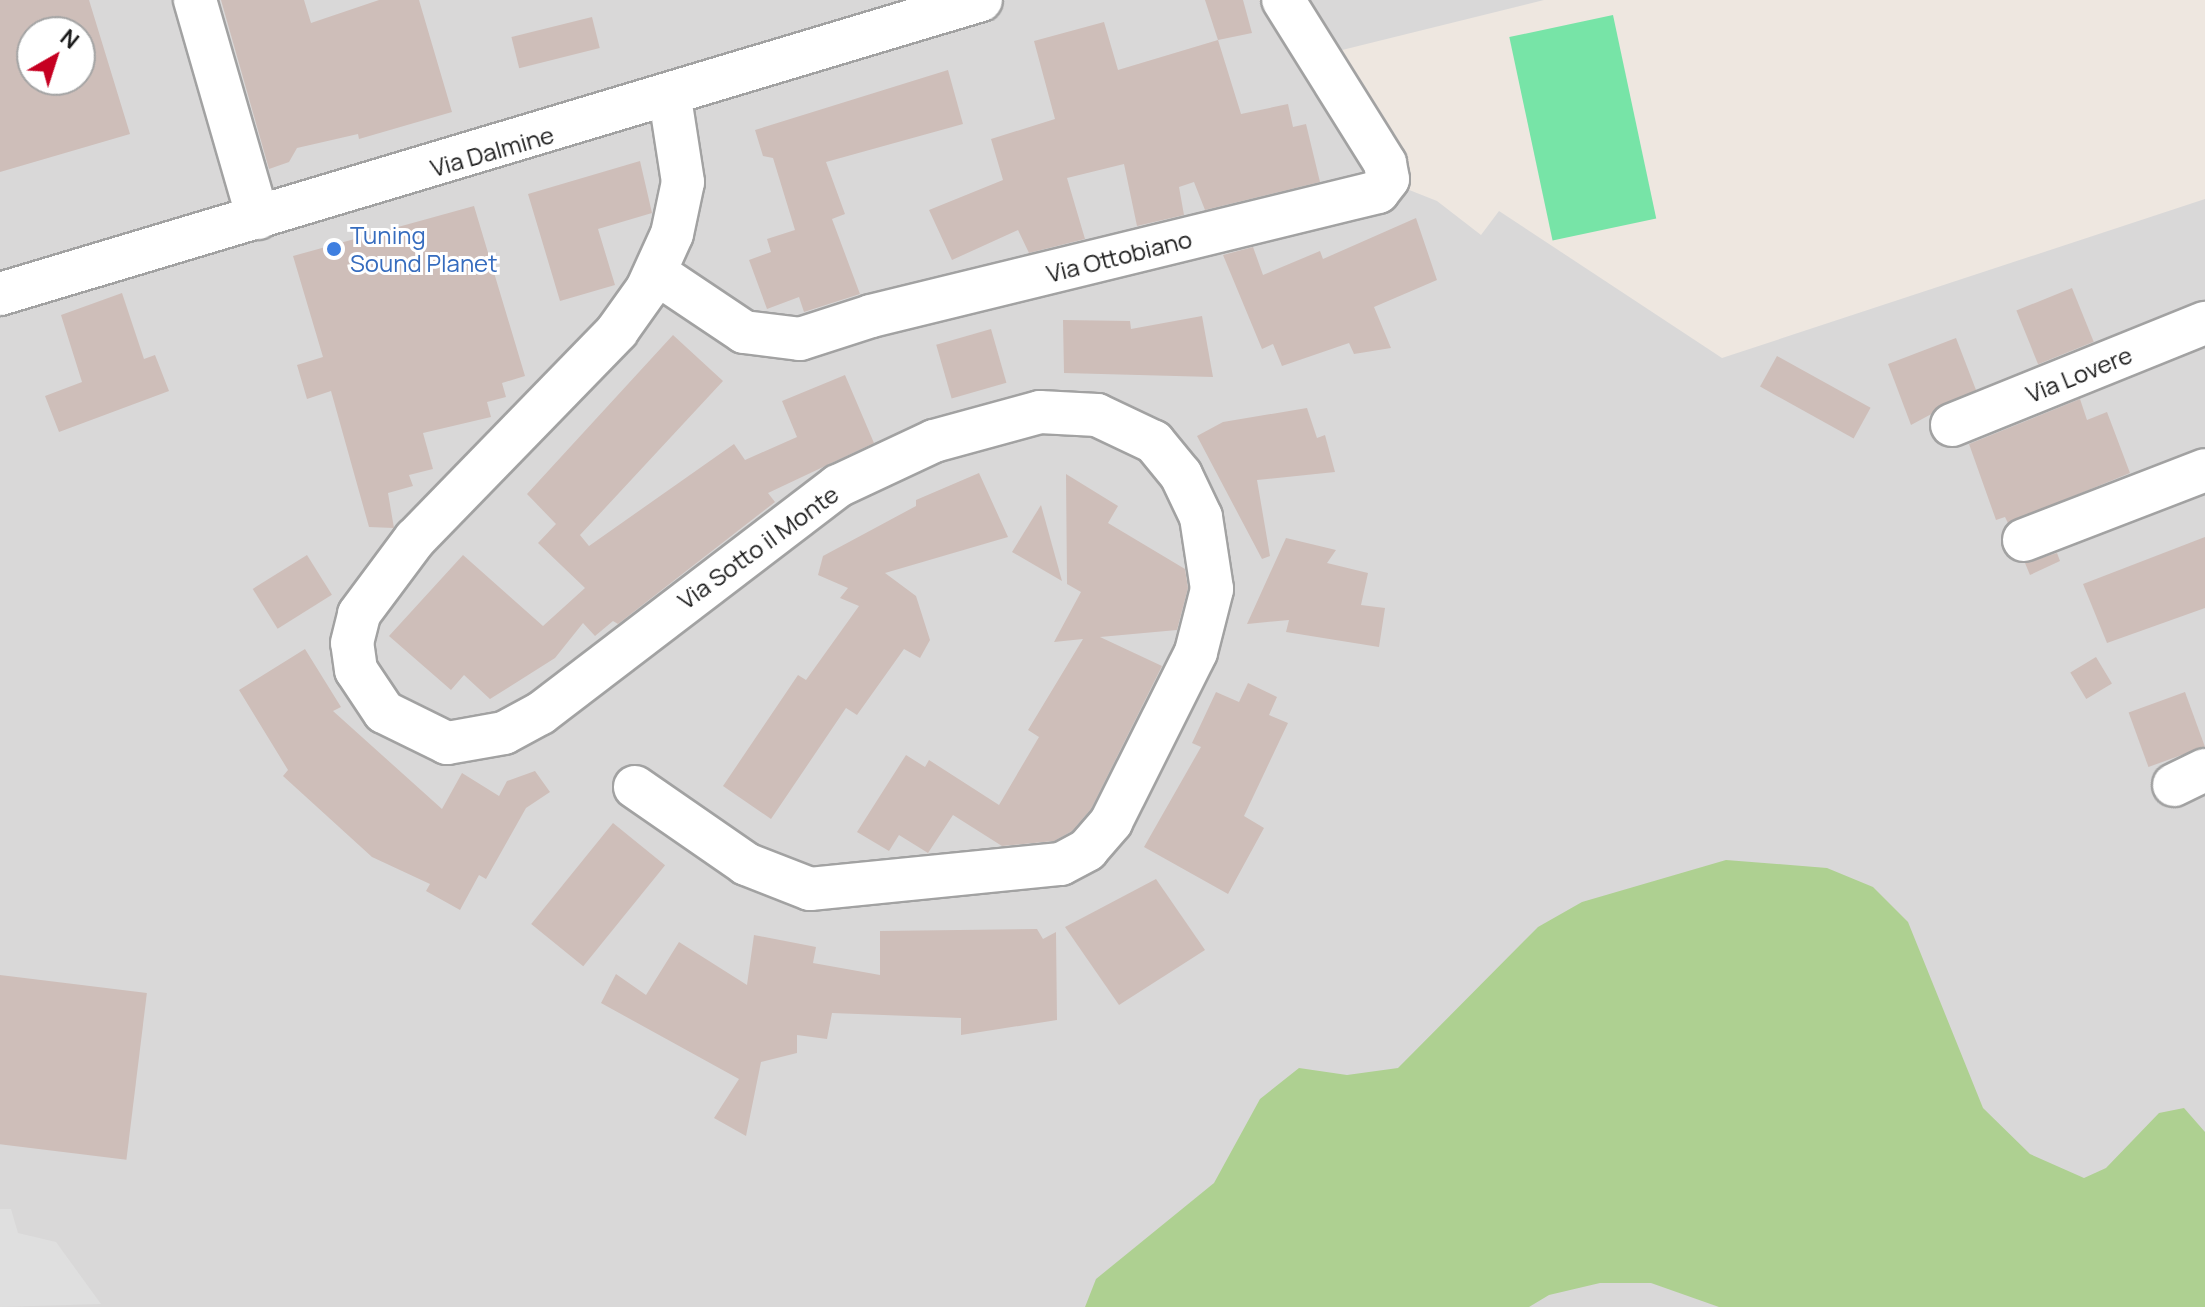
<!DOCTYPE html>
<style>
body{margin:0}
#map{position:relative;width:2205px;height:1307px;overflow:hidden;background:#eee7e0;font-family:Manrope,sans-serif}
div>[style]{position:absolute}
[style*='--x']{left:calc(var(--x)*1px);top:calc(var(--y)*1px);width:calc(var(--w)*1px);rotate:calc(var(--a)*1deg)}
.residential>*{inset:0;background:#d9d8d8}
.forest>*{inset:0;background:#aed091}
.pitch>*{inset:0;background:#77e4a7;transform-origin:0 0}
.parking>*{inset:0;background:#dfdfdf}
.building>*{inset:0;background:#cebeb9;transform-origin:0 0}
.roads{filter:drop-shadow(2px 0 #a2a2a2) drop-shadow(-2px 0 #a2a2a2) drop-shadow(0 2px #a2a2a2) drop-shadow(0 -2px #a2a2a2)}
.minor>*{height:42px;margin:-21px;padding:0 21px;transform-origin:21px;border-radius:21px;background:#fff}
.dots>*{width:22px;height:22px;translate:-50% -50%;box-sizing:border-box;border:4px solid #fff;border-radius:50%}
span{translate:-50% -50%;white-space:nowrap;text-align:center;line-height:1.15;-webkit-text-stroke:6px #fff;paint-order:stroke}
.street-label{font-size:24px;color:#1b1b1b}
.shop-label{font-size:24px;color:#366cbe}
.left{translate:0 -50%;text-align:left}
.north{position:absolute;left:16px;top:16px;width:80px;height:80px;box-sizing:border-box;background:#fff;border:2px solid #a4a4a4;border-radius:50%;rotate:39deg;font-size:22px;font-weight:700;line-height:32px;text-align:center;color:#1b1b1b}
.north::after{content:'';display:block;margin:auto;width:28px;height:36px;background:#c60021;clip-path:polygon(50% 0,100% 100%,50% 72%,0 100%)}
</style>
<div id="map">
<div class="residential">
<div style="clip-path:polygon(evenodd,0 0,1259px 0,1374px 176px,1437px 201px,1481px 235px,1499px 211px,1722px 358px,2205px 199px,2205px 1307px,0 1307px,0 0,32px 32px,80px 32px,80px 80px,32px 80px,32px 32px)"></div>
<div style="clip-path:polygon(1305px 0,1544px 0,1334px 52px)"></div>
</div>
<div class="forest">
<div style="clip-path:polygon(1726px 860px,1827px 868px,1873px 887px,1908px 922px,1983px 1108px,2030px 1154px,2084px 1178px,2106px 1168px,2159px 1113px,2184px 1108px,2205px 1132px,2205px 1307px,1719px 1307px,1651px 1283px,1600px 1283px,1549px 1295px,1529px 1307px,1085px 1307px,1096px 1279px,1214px 1183px,1260px 1099px,1299px 1068px,1347px 1075px,1398px 1068px,1538px 927px,1582px 902px)"></div>
</div>
<div class="pitch">
<div style="left:1613px;top:15px;width:208px;height:106px;rotate:78deg"></div>
</div>
<div class="parking">
<div style="clip-path:polygon(0 1209px,11px 1209px,18px 1233px,56px 1242px,101px 1304px,0 1307px)"></div>
</div>
<div class="building">
<div style="clip-path:polygon(evenodd,0 0,89px 0,130px 134px,0 172px,0 0,32px 32px,80px 32px,80px 80px,32px 80px,32px 32px)"></div>
<div style="clip-path:polygon(221px 0,304px 0,311px 23px,379px 0,419px 0,452px 112px,359px 139px,358px 134px,297px 148px,289px 162px,269px 169px)"></div>
<div style="clip-path:polygon(1205px 0,1243px 0,1252px 33px,1218px 40px)"></div>
<div style="left:592px;top:17px;width:32px;height:83px;rotate:76deg"></div>
<div style="clip-path:polygon(1104px 22px,1118px 70px,1218px 40px,1241px 114px,1288px 104px,1293px 127px,1306px 124px,1320px 182px,1205px 210px,1194px 182px,1179px 187px,1184px 215px,1137px 226px,1124px 164px,1067px 178px,1085px 239px,1029px 253px,1018px 230px,952px 260px,929px 210px,1003px 180px,991px 139px,1055px 119px,1034px 41px)"></div>
<div style="clip-path:polygon(948px 70px,963px 124px,826px 162px,845px 214px,832px 219px,860px 294px,804px 312px,799px 297px,767px 309px,749px 260px,771px 252px,767px 239px,795px 230px,773px 158px,763px 156px,755px 130px)"></div>
<div style="clip-path:polygon(640px 161px,652px 213px,598px 229px,615px 285px,560px 301px,528px 194px)"></div>
<div style="clip-path:polygon(474px 206px,525px 376px,502px 383px,506px 397px,487px 402px,491px 417px,423px 433px,433px 469px,409px 475px,413px 486px,388px 493px,394px 528px,369px 527px,331px 391px,307px 399px,297px 365px,323px 357px,293px 256px)"></div>
<div style="clip-path:polygon(1416px 218px,1437px 280px,1374px 307px,1391px 348px,1354px 354px,1349px 343px,1282px 366px,1273px 344px,1262px 349px,1223px 255px,1253px 247px,1263px 275px,1320px 251px,1323px 259px)"></div>
<div style="left:2072px;top:288px;width:58px;height:60px;rotate:68deg"></div>
<div style="clip-path:polygon(122px 293px,144px 359px,155px 355px,169px 391px,59px 432px,45px 396px,82px 382px,61px 315px)"></div>
<div style="clip-path:polygon(1202px 316px,1213px 377px,1064px 373px,1063px 320px,1130px 321px,1131px 329px)"></div>
<div style="left:991px;top:329px;width:56px;height:57px;rotate:74deg"></div>
<div style="clip-path:polygon(673px 335px,723px 381px,580px 535px,589px 546px,734px 444px,745px 460px,797px 437px,782px 401px,845px 375px,874px 443px,768px 493px,775px 502px,618px 624px,613px 621px,595px 636px,583px 623px,555px 658px,490px 699px,464px 675px,451px 690px,389px 636px,463px 555px,543px 626px,585px 588px,538px 543px,556px 524px,527px 494px)"></div>
<div style="clip-path:polygon(1956px 338px,1976px 390px,1911px 425px,1888px 364px)"></div>
<div style="left:1777px;top:356px;width:107px;height:35px;rotate:29deg"></div>
<div style="clip-path:polygon(2080px 399px,2087px 420px,2107px 412px,2130px 473px,2008px 523px,2005px 517px,1996px 520px,1969px 444px)"></div>
<div style="clip-path:polygon(1307px 408px,1317px 438px,1325px 435px,1335px 472px,1257px 480px,1270px 556px,1262px 559px,1197px 436px,1223px 422px)"></div>
<div style="clip-path:polygon(979px 473px,1008px 537px,885px 573px,916px 596px,930px 640px,920px 658px,904px 649px,857px 715px,846px 708px,771px 819px,723px 786px,798px 675px,806px 680px,859px 606px,840px 598px,848px 588px,818px 575px,823px 556px,916px 506px,916px 500px)"></div>
<div style="clip-path:polygon(1066px 474px,1118px 506px,1108px 523px,1185px 569px,1188px 588px,1177px 630px,1100px 637px,1162px 666px,1091px 809px,1072px 831px,1054px 841px,1002px 846px,953px 815px,928px 853px,899px 835px,889px 851px,857px 832px,906px 755px,925px 767px,929px 760px,999px 805px,1039px 737px,1028px 730px,1083px 639px,1054px 642px,1081px 592px,1067px 584px)"></div>
<div style="clip-path:polygon(1041px 505px,1062px 581px,1012px 552px)"></div>
<div style="clip-path:polygon(2205px 537px,2205px 608px,2107px 643px,2083px 584px)"></div>
<div style="clip-path:polygon(1286px 538px,1336px 550px,1327px 563px,1368px 573px,1361px 605px,1385px 608px,1379px 647px,1286px 632px,1289px 620px,1247px 624px)"></div>
<div style="clip-path:polygon(2057px 553px,2060px 561px,2030px 575px,2025px 563px)"></div>
<div style="left:307px;top:555px;width:47px;height:64px;rotate:58deg"></div>
<div style="clip-path:polygon(305px 649px,341px 707px,333px 711px,442px 809px,462px 773px,499px 796px,507px 781px,535px 771px,550px 792px,526px 808px,486px 879px,479px 875px,460px 910px,426px 891px,430px 884px,372px 857px,283px 776px,288px 770px,239px 690px)"></div>
<div style="left:2096px;top:657px;width:31px;height:30px;rotate:59deg"></div>
<div style="clip-path:polygon(1248px 683px,1277px 697px,1269px 715px,1288px 723px,1244px 816px,1264px 828px,1228px 894px,1144px 847px,1201px 747px,1192px 743px,1216px 692px,1239px 702px)"></div>
<div style="left:2185px;top:692px;width:58px;height:60px;rotate:70deg"></div>
<div style="left:613px;top:823px;width:67px;height:130px;rotate:39deg"></div>
<div style="clip-path:polygon(1156px 879px,1205px 950px,1119px 1005px,1065px 927px)"></div>
<div style="clip-path:polygon(1037px 929px,1043px 939px,1056px 932px,1057px 1020px,961px 1035px,961px 1018px,832px 1013px,827px 1039px,797px 1035px,797px 1053px,761px 1062px,746px 1136px,714px 1118px,739px 1079px,601px 1003px,616px 974px,646px 995px,679px 942px,747px 985px,754px 935px,816px 947px,813px 963px,880px 975px,880px 931px)"></div>
<div style="left:0;top:975px;width:148px;height:168px;rotate:7deg"></div>
</div>
<div class="roads">
<div class="minor">
<div style="--x:195;--y:0;--w:227;--a:73.9"></div>
<div style="--x:656;--y:273;--w:106;--a:33.8"></div>
<div style="--x:744;--y:332;--w:56;--a:7.1"></div>
<div style="--x:800;--y:339;--w:75;--a:-17.9"></div>
<div style="--x:871;--y:316;--w:522;--a:-13.74"></div>
<div style="--x:1378;--y:192;--w:16;--a:-52"></div>
<div style="--x:1388;--y:179;--w:16;--a:-101"></div>
<div style="--x:1385;--y:163;--w:192;--a:-122"></div>
<div style="--x:0;--y:294;--w:1024;--a:-16.68"></div>
<div style="--x:1952;--y:425;--w:273;--a:-22"></div>
<div style="--x:2024;--y:540;--w:194;--a:-21.1"></div>
<div style="--x:2174;--y:785;--w:34;--a:-26"></div>
<div style="--x:635;--y:787;--w:135;--a:34.7"></div>
<div style="--x:746;--y:864;--w:69;--a:21.3"></div>
<div style="--x:810;--y:889;--w:252;--a:-5.7"></div>
<div style="--x:1061;--y:864;--w:30;--a:-28"></div>
<div style="--x:1087;--y:850;--w:37;--a:-49"></div>
<div style="--x:1111;--y:822;--w:190;--a:-63.4"></div>
<div style="--x:1196;--y:652;--w:65;--a:-75.7"></div>
<div style="--x:1212;--y:589;--w:73;--a:-98.7"></div>
<div style="--x:1201;--y:517;--w:47;--a:-115.5"></div>
<div style="--x:1181;--y:475;--w:43;--a:-129.3"></div>
<div style="--x:1154;--y:442;--w:63;--a:-154.7"></div>
<div style="--x:1097;--y:415;--w:57;--a:-177"></div>
<div style="--x:1040;--y:412;--w:110;--a:164.7"></div>
<div style="--x:934;--y:441;--w:106;--a:154.9"></div>
<div style="--x:838;--y:486;--w:374;--a:142.6"></div>
<div style="--x:541;--y:713;--w:42;--a:151.6"></div>
<div style="--x:504;--y:733;--w:58;--a:170"></div>
<div style="--x:447;--y:743;--w:70;--a:-153.8"></div>
<div style="--x:384;--y:712;--w:50;--a:-123.7"></div>
<div style="--x:356;--y:670;--w:27;--a:-98"></div>
<div style="--x:352;--y:643;--w:30;--a:-76"></div>
<div style="--x:359;--y:614;--w:94;--a:-53.3"></div>
<div style="--x:415;--y:539;--w:290;--a:-45.8"></div>
<div style="--x:617;--y:331;--w:52;--a:-54.5"></div>
<div style="--x:647;--y:289;--w:60;--a:-65.6"></div>
<div style="--x:672;--y:234;--w:53;--a:-78.1"></div>
<div style="--x:683;--y:182;--w:85;--a:-98.8"></div>
</div>
</div>
<div class="dots">
<div style="left:334px;top:249px;background:#3f7fe0"></div>
</div>
<div class="street-label">
<span style="left:492px;top:151px;rotate:-16deg">Via Dalmine</span>
<span style="left:1119px;top:256px;rotate:-14deg">Via Ottobiano</span>
<span style="left:2079px;top:374px;rotate:-22deg">Via Lovere</span>
<span style="left:758px;top:547px;rotate:-36deg">Via Sotto il Monte</span>
</div>
<div class="shop-label">
<span class="left" style="left:350px;top:249px">Tuning<br>Sound Planet</span>
</div>
<div class="north">N</div>
</div>
